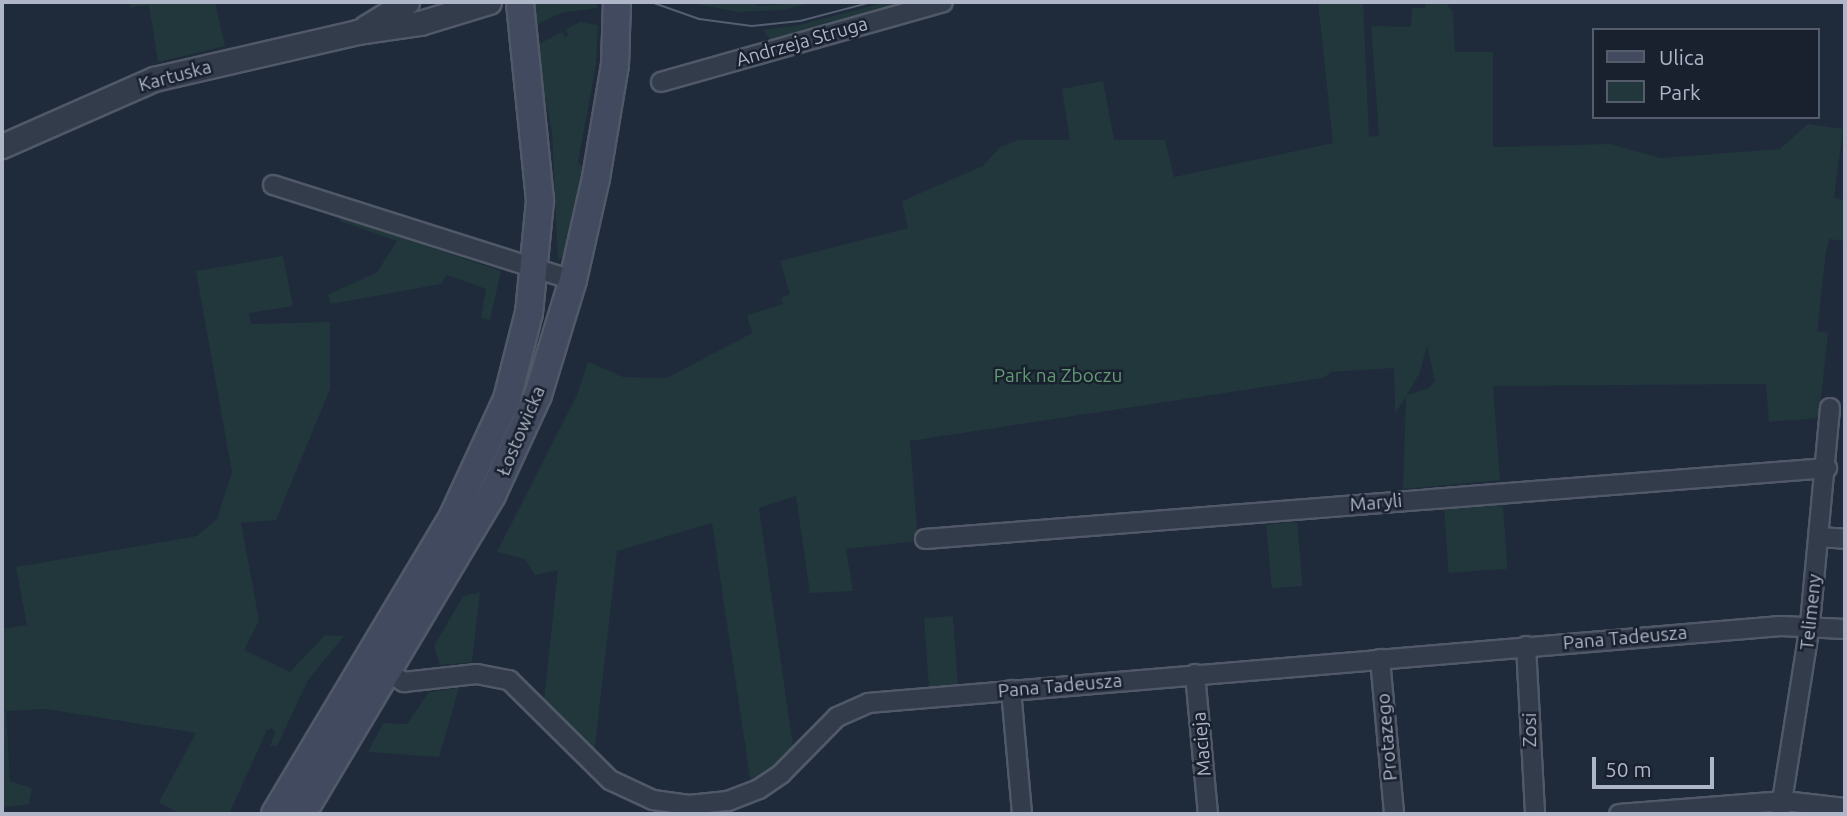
<!DOCTYPE html>
<meta charset="utf-8">
<style>
body{margin:0}
#map{position:relative;width:1847px;height:816px;overflow:hidden;background:#1f2a3b;font-family:Ubuntu,sans-serif}
div>[style]{position:absolute}
[style*='--x']{left:calc(var(--x)*1px);top:calc(var(--y)*1px);width:calc(var(--w)*1px);rotate:calc(var(--a)*1deg)}
.green>*{inset:0;background:#21373c;transform-origin:0 0}
.roads{filter:drop-shadow(2px 0 #515968) drop-shadow(-2px 0 #515968) drop-shadow(0 2px #515968) drop-shadow(0 -2px #515968)}
.minor>*{height:18px;margin:-9px;padding:0 9px;transform-origin:9px;border-radius:9px;background:#333c4b}
.tertiary>*{height:23px;margin:-11.5px;padding:0 11.5px;transform-origin:11.5px;border-radius:11.5px;background:#333c4b}
.secondary>*{height:26px;margin:-13px;padding:0 13px;transform-origin:13px;border-radius:13px;background:#414a5e}
.tram>*{height:2px;margin:-1px;padding:0 1px;transform-origin:1px;border-radius:1px;background:#555f72}
span{translate:-50% -50%;white-space:nowrap;text-align:center;line-height:1.15;-webkit-text-stroke:5px #19212f;paint-order:stroke}
.street-label{font-size:19px;color:#aeb6c7}
.park-label{font-size:19px;color:#639a73}
.frame{position:absolute;inset:0;border:4px solid #aeb6c7;pointer-events:none}
.legend{position:absolute;left:1592px;top:28px;width:228px;height:91px;box-sizing:border-box;background:#19212f;border:2px solid #555d6c;margin:0;padding:9px 12px;list-style:none;font-size:21px;color:#aeb6c7}
.legend li{display:flex;align-items:center;gap:14px;height:35px}
.legend b{width:35px;border:2px solid #555d6c}
.scale{position:absolute;left:1592px;top:757px;width:122px;height:32px;box-sizing:border-box;border:4px solid #aeb6c7;border-top:0;padding-left:9px;font-size:21px;line-height:24px;white-space:nowrap;color:#aeb6c7;-webkit-text-stroke:5px #19212f;paint-order:stroke}
</style>
<div id="map">
<div class="green">
<div style="clip-path:polygon(129px 2px,215px 2px,225px 46px,158px 62px,149px 5px,130px 7px)"></div>
<div style="clip-path:polygon(597px 2px,597px 8px,561px 13px,534px 26px,532px 3px)"></div>
<div style="clip-path:polygon(686px 2px,755px 2px,757px 6px,812px 2px,784px 10px,738px 12px)"></div>
<div style="clip-path:polygon(887px 2px,917px 2px,773px 44px,763px 30px,795px 26px)"></div>
<div style="clip-path:polygon(evenodd,1318px 2px,1363px 2px,1369px 137px,1379px 135px,1371px 26px,1411px 27px,1412px 8px,1425px 8px,1426px 2px,1445px 2px,1453px 12px,1455px 52px,1493px 52px,1493px 147px,1610px 144px,1661px 158px,1780px 149px,1808px 124px,1843px 129px,1834px 198px,1845px 200px,1845px 241px,1829px 239px,1826px 253px,1817px 331px,1828px 333px,1819px 418px,1769px 422px,1766px 384px,1493px 386px,1500px 480px,1403px 489px,1406px 397px,1395px 413px,1394px 368px,1332px 372px,1323px 378px,910px 441px,918px 541px,846px 549px,853px 591px,810px 593px,796px 496px,759px 508px,793px 747px,767px 776px,751px 784px,712px 523px,617px 551px,594px 756px,544px 699px,558px 570px,535px 575px,525px 559px,497px 552px,577px 395px,588px 362px,623px 377px,667px 378px,752px 333px,747px 315px,783px 304px,781px 298px,790px 294px,780px 261px,908px 228px,902px 201px,983px 166px,1000px 147px,1018px 140px,1070px 140px,1062px 89px,1103px 81px,1114px 140px,1165px 140px,1174px 177px,1333px 143px,1318px 2px,1427px 345px,1435px 381px,1429px 388px,1407px 395px,1420px 372px,1427px 345px)"></div>
<div style="clip-path:polygon(580px 22px,598px 25px,596px 65px,578px 162px,584px 168px,583px 180px,566px 254px,558px 261px,552px 132px,535px 46px,562px 32px,565px 37px,569px 35px,566px 29px)"></div>
<div style="clip-path:polygon(341px 217px,501px 271px,490px 320px,481px 318px,486px 289px,447px 275px,441px 284px,331px 304px,328px 295px,377px 272px,397px 241px,340px 221px)"></div>
<div style="clip-path:polygon(283px 256px,293px 306px,249px 313px,251px 324px,330px 322px,330px 389px,276px 520px,241px 523px,259px 620px,244px 650px,290px 672px,325px 635px,344px 636px,308px 680px,277px 746px,270px 746px,275px 733px,272px 728px,267px 730px,229px 814px,180px 814px,159px 802px,196px 733px,46px 709px,6px 711px,10px 781px,32px 788px,29px 804px,2px 808px,2px 629px,27px 625px,16px 567px,197px 536px,217px 519px,232px 472px,196px 271px)"></div>
<div style="left:1503px;top:505px;width:64px;height:59px;rotate:86deg"></div>
<div style="left:1297px;top:522px;width:64px;height:31px;rotate:85deg"></div>
<div style="clip-path:polygon(480px 592px,472px 662px,440px 665px,434px 646px,463px 596px)"></div>
<div style="left:953px;top:616px;width:70px;height:29px;rotate:86deg"></div>
<div style="clip-path:polygon(459px 688px,439px 757px,368px 752px,383px 723px,407px 724px,429px 692px)"></div>
</div>
<div class="roads">
<div class="minor">
<div style="--x:661;--y:82;--w:293;--a:-15.8"></div>
<div style="--x:273;--y:185;--w:315;--a:17.6"></div>
<div style="--x:1819;--y:537;--w:26;--a:4"></div>
<div style="--x:925;--y:539;--w:905;--a:-4.5"></div>
<div style="--x:1526;--y:646;--w:168;--a:86.9"></div>
<div style="--x:1380;--y:659;--w:156;--a:84.8"></div>
<div style="--x:384;--y:660;--w:19;--a:58"></div>
<div style="--x:394;--y:676;--w:12;--a:31"></div>
<div style="--x:404;--y:682;--w:73;--a:-6.3"></div>
<div style="--x:477;--y:674;--w:33;--a:11"></div>
<div style="--x:509;--y:680;--w:142;--a:44.7"></div>
<div style="--x:610;--y:780;--w:47;--a:24.9"></div>
<div style="--x:653;--y:800;--w:36;--a:8"></div>
<div style="--x:689;--y:805;--w:39;--a:-6"></div>
<div style="--x:728;--y:801;--w:33;--a:-21"></div>
<div style="--x:759;--y:789;--w:27;--a:-34"></div>
<div style="--x:781;--y:774;--w:80;--a:-45.5"></div>
<div style="--x:837;--y:717;--w:34;--a:-24"></div>
<div style="--x:868;--y:703;--w:916;--a:-4.82"></div>
<div style="--x:1781;--y:626;--w:64;--a:2.7"></div>
<div style="--x:1195;--y:674;--w:141;--a:84.7"></div>
<div style="--x:1011;--y:690;--w:124;--a:84.9"></div>
<div style="--x:1619;--y:814;--w:166;--a:-4.5"></div>
<div style="--x:1784;--y:801;--w:61;--a:6.5"></div>
<div style="--x:1780;--y:814;--w:192;--a:-81"></div>
<div style="--x:1810;--y:624;--w:217;--a:-84.7"></div>
</div>
<div class="tertiary">
<div style="--x:366;--y:27;--w:48;--a:-31.4"></div>
<div style="--x:2;--y:146;--w:166;--a:-23.8"></div>
<div style="--x:154;--y:79;--w:208;--a:-13"></div>
<div style="--x:357;--y:32;--w:64;--a:-8.1"></div>
<div style="--x:420;--y:23;--w:72;--a:-16.9"></div>
</div>
<div class="secondary">
<div style="--x:275;--y:814;--w:347;--a:-59.1"></div>
<div style="--x:453;--y:516;--w:129;--a:-65.2"></div>
<div style="--x:507;--y:399;--w:89;--a:-75.7"></div>
<div style="--x:529;--y:313;--w:114;--a:-84.4"></div>
<div style="--x:540;--y:200;--w:199;--a:-95.8"></div>
<div style="--x:302;--y:814;--w:371;--a:-59.2"></div>
<div style="--x:492;--y:495;--w:110;--a:-65.3"></div>
<div style="--x:538;--y:395;--w:120;--a:-73.1"></div>
<div style="--x:573;--y:280;--w:105;--a:-77.3"></div>
<div style="--x:596;--y:178;--w:115;--a:-80.5"></div>
<div style="--x:615;--y:65;--w:63;--a:-88.2"></div>
</div>
</div>
<div class="tram">
<div style="--x:651;--y:2;--w:51;--a:19.5"></div>
<div style="--x:699;--y:19;--w:53;--a:7.5"></div>
<div style="--x:752;--y:26;--w:48;--a:-5.9"></div>
<div style="--x:800;--y:21;--w:74;--a:-14.8"></div>
</div>
<div class="street-label">
<span style="left:802px;top:42px;rotate:-16deg">Andrzeja Struga</span>
<span style="left:175px;top:76px;rotate:-15deg">Kartuska</span>
<span style="left:521px;top:431px;rotate:-67deg">Łostowicka</span>
<span style="left:1376px;top:503px;rotate:-5deg">Maryli</span>
<span style="left:1811px;top:612px;rotate:-84deg">Telimeny</span>
<span style="left:1625px;top:638px;rotate:-5deg">Pana Tadeusza</span>
<span style="left:1060px;top:686px;rotate:-5deg">Pana Tadeusza</span>
<span style="left:1530px;top:730px;rotate:-90deg">Zosi</span>
<span style="left:1387px;top:737px;rotate:-95deg">Protazego</span>
<span style="left:1202px;top:744px;rotate:-95deg">Macieja</span>
</div>
<div class="park-label">
<span style="left:1058px;top:376px">Park na Zboczu</span>
</div>
<div class="frame"></div>
<ul class="legend">
<li><b style="height:9px;background:#414a5e"></b>Ulica</li>
<li><b style="height:19px;background:#21373c"></b>Park</li>
</ul>
<div class="scale">50 m</div>
</div>
